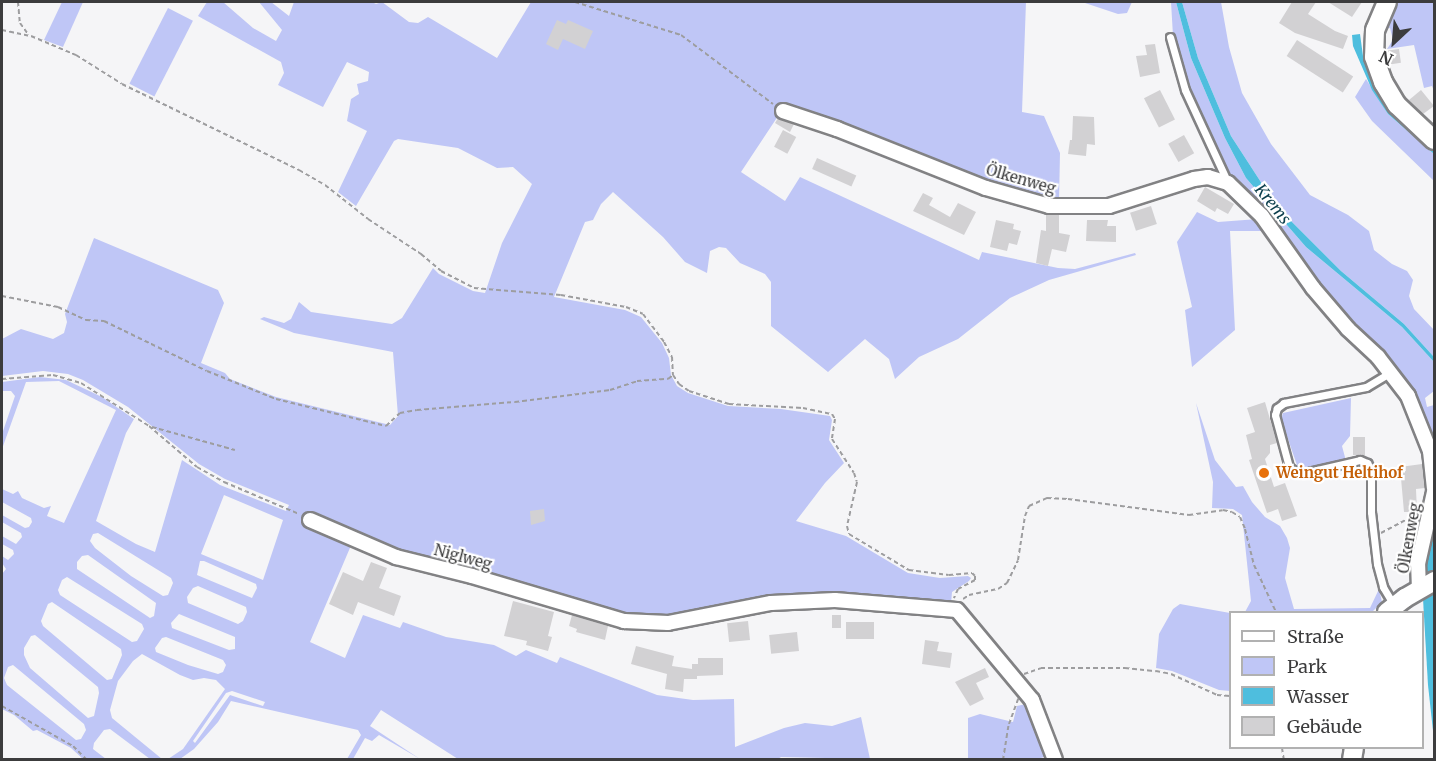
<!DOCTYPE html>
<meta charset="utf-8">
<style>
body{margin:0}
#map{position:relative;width:1436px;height:761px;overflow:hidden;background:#f5f5f7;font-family:Merriweather,serif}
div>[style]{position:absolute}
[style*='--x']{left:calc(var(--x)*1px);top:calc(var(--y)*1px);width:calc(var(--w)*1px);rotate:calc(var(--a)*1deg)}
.green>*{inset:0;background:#bfc6f6;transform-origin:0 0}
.water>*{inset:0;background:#4ebede}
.building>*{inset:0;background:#d2d1d3;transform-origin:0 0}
.path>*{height:2px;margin-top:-1px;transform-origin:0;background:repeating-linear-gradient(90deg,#9d9d9f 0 4.5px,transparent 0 7.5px)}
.roads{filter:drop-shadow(2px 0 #828284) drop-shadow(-2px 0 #828284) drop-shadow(0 2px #828284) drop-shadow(0 -2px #828284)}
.service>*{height:7px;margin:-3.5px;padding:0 3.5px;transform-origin:3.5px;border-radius:3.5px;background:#fff}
.minor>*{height:14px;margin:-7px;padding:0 7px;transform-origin:7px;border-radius:7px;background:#fff}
.secondary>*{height:18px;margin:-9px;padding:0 9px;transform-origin:9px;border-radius:9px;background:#fff}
.dots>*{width:16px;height:16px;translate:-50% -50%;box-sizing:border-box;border:3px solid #fff;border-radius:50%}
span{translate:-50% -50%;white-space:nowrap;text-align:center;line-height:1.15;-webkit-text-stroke:4.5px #fff;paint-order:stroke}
.street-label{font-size:15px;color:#3c3c3d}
.food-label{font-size:15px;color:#c56008;font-weight:700}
.left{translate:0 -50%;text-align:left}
.water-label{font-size:16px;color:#0b3e4c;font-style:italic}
.frame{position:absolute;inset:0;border:3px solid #3c3c3d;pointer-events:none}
.legend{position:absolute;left:1229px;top:611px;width:195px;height:138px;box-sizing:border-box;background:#fff;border:2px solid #b1b1b1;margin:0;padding:8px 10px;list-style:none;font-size:18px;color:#3c3c3d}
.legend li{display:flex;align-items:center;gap:12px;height:30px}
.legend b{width:30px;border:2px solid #b1b1b1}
.north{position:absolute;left:1364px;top:12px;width:60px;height:60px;-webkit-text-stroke:4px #fff;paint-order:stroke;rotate:206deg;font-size:16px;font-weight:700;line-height:24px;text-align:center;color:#3c3c3d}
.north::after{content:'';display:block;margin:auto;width:21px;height:27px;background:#3c3c3d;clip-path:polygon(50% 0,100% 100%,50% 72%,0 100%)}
</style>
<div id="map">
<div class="green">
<div style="clip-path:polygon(62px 2px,83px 2px,63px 47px,44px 40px)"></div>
<div style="clip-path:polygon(evenodd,207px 2px,223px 2px,253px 28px,276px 41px,282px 30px,259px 2px,271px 2px,289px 16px,294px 2px,372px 2px,376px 4px,382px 2px,409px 22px,418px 23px,428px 17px,497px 58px,531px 2px,1026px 2px,1022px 112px,1044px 116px,1060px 153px,1059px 202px,988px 184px,784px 107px,741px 172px,785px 201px,800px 177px,979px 260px,982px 252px,1058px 268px,1075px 269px,1135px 253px,1136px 255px,1049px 280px,1010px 298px,958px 339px,919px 357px,895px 379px,889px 359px,865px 339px,828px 372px,771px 326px,771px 282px,765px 274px,740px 263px,726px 248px,719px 247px,710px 251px,707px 273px,685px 262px,663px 237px,613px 192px,601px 204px,593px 220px,585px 222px,554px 297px,625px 310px,641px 317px,662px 343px,669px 358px,671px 375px,677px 386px,688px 393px,728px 406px,781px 409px,830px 416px,832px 420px,829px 440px,844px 463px,825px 483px,796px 521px,846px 536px,908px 573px,940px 578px,968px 576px,971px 578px,969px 581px,952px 592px,951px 604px,836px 596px,668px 619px,625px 617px,398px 553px,355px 536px,310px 642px,345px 658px,363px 615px,400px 628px,403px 622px,446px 637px,494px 645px,516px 656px,526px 650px,557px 663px,560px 657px,657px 695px,693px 700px,734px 699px,735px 747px,784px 728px,805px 723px,832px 726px,861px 717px,870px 759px,781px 757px,776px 760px,458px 759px,381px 710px,370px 726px,420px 759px,379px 735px,372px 741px,365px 738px,353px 759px,347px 759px,361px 735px,358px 730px,231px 701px,218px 722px,194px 749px,180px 759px,168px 759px,183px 749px,225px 689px,216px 680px,204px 678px,193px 680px,180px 675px,142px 654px,133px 661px,118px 681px,110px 710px,112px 718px,162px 759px,150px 759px,110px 729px,104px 730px,94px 743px,93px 749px,106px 759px,83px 759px,71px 748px,37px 730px,33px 731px,14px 715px,2px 709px,2px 574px,6px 569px,2px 563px,2px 556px,8px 560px,14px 554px,13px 550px,2px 544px,2px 536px,16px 544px,22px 537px,21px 533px,2px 522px,2px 515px,25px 528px,29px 527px,32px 522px,31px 518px,2px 502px,2px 489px,13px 494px,18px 491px,22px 498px,44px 508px,51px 506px,47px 516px,64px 523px,116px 410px,59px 381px,26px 382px,2px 449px,2px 434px,15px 396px,11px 391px,2px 391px,2px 382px,40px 377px,66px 380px,102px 397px,134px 419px,126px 433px,96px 521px,136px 544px,155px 552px,182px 460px,220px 485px,286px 511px,289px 505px,225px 479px,199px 464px,128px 407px,83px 380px,68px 374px,43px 371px,2px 376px,2px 339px,21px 329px,53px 339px,64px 333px,67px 322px,65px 314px,94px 238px,218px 290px,224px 303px,201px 363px,225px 373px,230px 379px,276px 397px,390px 425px,398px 416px,393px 352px,294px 333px,260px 319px,264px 317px,284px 323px,291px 319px,299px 302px,311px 312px,392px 324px,402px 318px,433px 268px,439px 274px,473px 291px,485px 293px,502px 243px,532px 184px,513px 167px,497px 168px,458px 148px,398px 139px,394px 141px,356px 206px,338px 192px,367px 131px,347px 121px,351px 99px,359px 94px,357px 84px,368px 81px,369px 72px,347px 62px,323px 107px,278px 85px,284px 73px,281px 62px,198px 16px,207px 2px,224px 495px,283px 520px,263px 580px,201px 554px,224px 495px,207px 2px,98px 533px,171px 578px,173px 583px,168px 595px,163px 596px,131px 576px,95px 548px,90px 541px,93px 534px,98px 533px,207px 2px,88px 555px,156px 603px,154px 616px,150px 618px,77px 569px,77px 562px,82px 556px,88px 555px,207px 2px,200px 561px,204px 561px,256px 584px,257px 588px,252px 598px,197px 575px,200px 561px,207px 2px,67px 577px,142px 624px,144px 629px,137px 641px,132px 642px,60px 595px,58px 590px,62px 580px,67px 577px,207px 2px,198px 586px,246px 607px,247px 612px,243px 621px,238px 624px,188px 603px,187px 597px,193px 588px,198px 586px,207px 2px,52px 602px,121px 649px,122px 655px,112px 679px,107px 680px,43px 626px,41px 621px,48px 604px,52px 602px,207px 2px,179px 614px,235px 637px,235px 649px,229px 650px,172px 628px,171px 623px,179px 614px,207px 2px,35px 635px,98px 687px,99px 693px,94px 716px,88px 718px,30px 668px,24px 655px,24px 648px,31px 636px,35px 635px,207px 2px,166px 637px,223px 660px,226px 665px,223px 672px,218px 674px,188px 665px,156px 652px,155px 648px,162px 638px,166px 637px,207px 2px,13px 665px,84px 724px,86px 730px,81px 739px,76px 740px,7px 685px,4px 678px,8px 667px,13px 665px,207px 2px,232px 691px,265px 702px,263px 706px,230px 695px,195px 743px,193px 741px,226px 693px,232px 691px)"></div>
<div style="clip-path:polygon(1082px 2px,1132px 2px,1127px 13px,1118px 14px)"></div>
<div style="clip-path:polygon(1171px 2px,1176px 2px,1191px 58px,1225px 138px,1246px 178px,1306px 247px,1402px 327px,1434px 362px,1434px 391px,1425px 398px,1427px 407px,1434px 405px,1434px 452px,1421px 417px,1375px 362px,1355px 349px,1268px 231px,1230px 231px,1235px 330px,1192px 367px,1185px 310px,1192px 307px,1177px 242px,1197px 212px,1218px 222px,1258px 219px,1230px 181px,1189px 88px,1173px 36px)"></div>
<div style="clip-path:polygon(1182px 2px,1221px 2px,1229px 47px,1242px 93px,1271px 144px,1310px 195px,1348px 215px,1369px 231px,1374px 250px,1392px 264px,1407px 271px,1413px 280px,1409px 296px,1414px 309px,1434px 330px,1434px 357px,1404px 324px,1341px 271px,1277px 207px,1231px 136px,1198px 58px)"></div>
<div style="clip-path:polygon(1398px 2px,1434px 2px,1434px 91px,1432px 86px,1424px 88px,1414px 45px,1387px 49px,1393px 40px,1390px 28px,1384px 29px)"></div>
<div style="left:168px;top:8px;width:28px;height:85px;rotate:27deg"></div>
<div style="clip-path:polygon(1366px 79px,1388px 114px,1434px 154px,1434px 181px,1372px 121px,1355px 97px)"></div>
<div style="clip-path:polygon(1351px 398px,1350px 436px,1342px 446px,1346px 461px,1303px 470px,1298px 468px,1281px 419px,1283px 413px)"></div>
<div style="clip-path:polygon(1196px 403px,1215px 460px,1236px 487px,1243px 486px,1252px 502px,1265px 517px,1280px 526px,1287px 538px,1290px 548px,1285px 578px,1294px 609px,1370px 608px,1379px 589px,1382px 602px,1372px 612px,1245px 612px,1251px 601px,1242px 515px,1233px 509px,1212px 508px,1213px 482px)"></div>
<div style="clip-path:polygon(1180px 604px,1230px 613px,1230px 691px,1219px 690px,1172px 671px,1156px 668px,1159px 634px,1173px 609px)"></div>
<div style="clip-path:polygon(1026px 704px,1050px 755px,1038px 759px,968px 759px,968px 718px,980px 714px,1013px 722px,1017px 706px)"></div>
</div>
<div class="water">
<div style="clip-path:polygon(1176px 2px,1182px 2px,1198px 58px,1231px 136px,1277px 207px,1341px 271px,1404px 324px,1434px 357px,1434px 362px,1402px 327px,1306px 247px,1246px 178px,1225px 138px,1191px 58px)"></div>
<div style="clip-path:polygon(1360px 34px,1363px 56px,1377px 86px,1434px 147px,1434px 154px,1388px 114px,1372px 90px,1353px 46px,1352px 35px)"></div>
<div style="clip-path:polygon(1434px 511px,1434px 740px,1428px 685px,1423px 599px,1424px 564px)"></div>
</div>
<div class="building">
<div style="clip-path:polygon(1292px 2px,1316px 2px,1308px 14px,1335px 31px,1348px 36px,1343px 49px,1295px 33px,1279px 23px)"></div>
<div style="clip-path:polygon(1328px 2px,1362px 2px,1352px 17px)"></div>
<div style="clip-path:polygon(557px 20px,566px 24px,568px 20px,593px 31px,585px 49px,563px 39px,558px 50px,546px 44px)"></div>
<div style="left:1297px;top:40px;width:67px;height:19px;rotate:33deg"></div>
<div style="clip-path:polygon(1155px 44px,1160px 73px,1140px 77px,1136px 56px,1147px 55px,1145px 45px)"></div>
<div style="left:1399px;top:49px;width:14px;height:13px;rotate:82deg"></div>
<div style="left:1160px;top:90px;width:33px;height:18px;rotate:63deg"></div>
<div style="clip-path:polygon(1421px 90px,1434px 106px,1423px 114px,1409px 100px)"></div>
<div style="clip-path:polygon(1073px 116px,1094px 117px,1095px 145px,1087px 144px,1086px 156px,1068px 154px,1070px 140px,1072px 140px)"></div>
<div style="clip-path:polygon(778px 118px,794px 124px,790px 132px,775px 123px)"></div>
<div style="left:783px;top:130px;width:15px;height:19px;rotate:28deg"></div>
<div style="left:1184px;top:135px;width:21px;height:18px;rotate:61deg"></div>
<div style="left:817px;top:158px;width:43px;height:12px;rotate:24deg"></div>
<div style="clip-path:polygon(1205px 187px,1234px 204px,1228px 214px,1217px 208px,1215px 212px,1197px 201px)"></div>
<div style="clip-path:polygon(923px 193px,933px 198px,929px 205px,950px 217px,958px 203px,976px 212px,964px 235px,913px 211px)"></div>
<div style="left:1151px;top:206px;width:19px;height:22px;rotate:72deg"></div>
<div style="clip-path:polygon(1046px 215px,1059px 215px,1059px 233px,1070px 235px,1066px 252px,1052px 249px,1048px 266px,1036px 263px,1041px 230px,1046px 231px)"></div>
<div style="clip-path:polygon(996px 220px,1014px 224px,1013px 229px,1021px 231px,1017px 245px,1009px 243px,1007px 251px,990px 247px)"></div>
<div style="clip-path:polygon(1087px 220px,1108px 220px,1107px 226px,1116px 226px,1116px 242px,1086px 241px)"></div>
<div style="clip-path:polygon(1265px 402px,1277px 443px,1270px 445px,1270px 453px,1265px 459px,1274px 487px,1285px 483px,1297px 516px,1282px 521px,1278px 509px,1267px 513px,1249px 460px,1252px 459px,1246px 435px,1255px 432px,1247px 408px)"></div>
<div style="left:1353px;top:437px;width:12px;height:18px"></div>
<div style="clip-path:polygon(1422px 464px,1425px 488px,1416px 489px,1417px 512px,1404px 512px,1400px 467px)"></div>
<div style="clip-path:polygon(544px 509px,545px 521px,531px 525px,530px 511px)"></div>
<div style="clip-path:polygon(371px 562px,387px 568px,379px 588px,401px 596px,394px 616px,358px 602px,353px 615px,329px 604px,343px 572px,363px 581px)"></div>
<div style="clip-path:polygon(513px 601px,554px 612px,548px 636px,552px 637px,548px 651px,526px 645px,527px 641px,504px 636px)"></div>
<div style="clip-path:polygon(572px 615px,608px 626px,605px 640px,576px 632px,577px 629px,569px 626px)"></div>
<div style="left:832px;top:615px;width:9px;height:13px"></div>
<div style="left:748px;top:621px;width:19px;height:21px;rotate:84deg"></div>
<div style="left:846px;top:622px;width:28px;height:17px"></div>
<div style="left:797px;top:632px;width:19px;height:28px;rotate:84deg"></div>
<div style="clip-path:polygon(925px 640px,939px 642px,937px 651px,952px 653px,950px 668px,922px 664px)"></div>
<div style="clip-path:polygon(636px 646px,674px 656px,672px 666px,692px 669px,692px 664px,698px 664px,698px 658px,723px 658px,723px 675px,697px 676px,697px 679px,684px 679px,683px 692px,665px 689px,667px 674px,631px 664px)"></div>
<div style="clip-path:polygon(985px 668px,989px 677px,976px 683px,984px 699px,970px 706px,955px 682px)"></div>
</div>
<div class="path">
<div style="--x:18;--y:2;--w:21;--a:85"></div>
<div style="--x:20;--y:23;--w:14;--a:54"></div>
<div style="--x:575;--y:2;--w:111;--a:17.3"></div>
<div style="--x:681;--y:35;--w:115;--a:36.9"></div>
<div style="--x:2;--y:30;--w:30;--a:12"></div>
<div style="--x:31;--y:36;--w:49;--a:22.9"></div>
<div style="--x:76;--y:55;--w:54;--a:32.2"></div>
<div style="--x:122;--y:84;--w:197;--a:25.9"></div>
<div style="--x:299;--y:170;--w:30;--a:30"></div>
<div style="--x:325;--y:185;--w:55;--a:38.3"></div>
<div style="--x:368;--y:219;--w:64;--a:33.4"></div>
<div style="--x:421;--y:254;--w:26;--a:40"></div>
<div style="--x:441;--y:271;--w:37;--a:27"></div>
<div style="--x:474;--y:288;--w:87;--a:4.6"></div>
<div style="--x:561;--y:295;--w:66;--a:10.5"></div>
<div style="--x:626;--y:307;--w:18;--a:22"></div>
<div style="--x:643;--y:314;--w:35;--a:53"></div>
<div style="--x:664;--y:342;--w:17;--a:62"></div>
<div style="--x:672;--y:357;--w:18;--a:87"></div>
<div style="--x:673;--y:375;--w:11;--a:56"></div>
<div style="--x:679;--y:384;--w:12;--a:35"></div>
<div style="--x:689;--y:391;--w:42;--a:18"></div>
<div style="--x:729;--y:404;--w:74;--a:3.1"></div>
<div style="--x:803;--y:408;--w:30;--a:12"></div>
<div style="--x:832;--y:414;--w:6;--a:59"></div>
<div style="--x:835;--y:419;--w:20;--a:99"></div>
<div style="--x:832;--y:439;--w:40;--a:57.1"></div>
<div style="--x:854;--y:473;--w:9;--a:72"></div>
<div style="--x:857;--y:482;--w:45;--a:102.8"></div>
<div style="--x:847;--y:526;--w:8;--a:76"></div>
<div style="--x:849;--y:534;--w:70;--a:31"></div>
<div style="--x:909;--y:570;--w:40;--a:7.1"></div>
<div style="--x:949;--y:575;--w:23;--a:-5"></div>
<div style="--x:972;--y:573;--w:4;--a:45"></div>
<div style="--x:975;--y:576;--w:4;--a:90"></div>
<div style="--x:975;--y:580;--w:19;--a:152"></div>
<div style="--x:958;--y:589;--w:10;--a:114"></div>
<div style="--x:2;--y:296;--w:57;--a:11.1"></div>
<div style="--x:58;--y:307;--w:31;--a:25"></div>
<div style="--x:86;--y:320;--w:18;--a:3"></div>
<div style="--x:104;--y:321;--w:114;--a:25.9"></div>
<div style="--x:207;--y:371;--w:74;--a:22.1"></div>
<div style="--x:276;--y:399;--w:113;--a:13.8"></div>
<div style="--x:386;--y:426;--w:19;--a:-43"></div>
<div style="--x:400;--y:413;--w:17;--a:-10"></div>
<div style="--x:417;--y:410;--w:98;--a:-4.7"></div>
<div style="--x:515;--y:402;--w:96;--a:-7.2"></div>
<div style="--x:610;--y:390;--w:28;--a:-18"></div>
<div style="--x:637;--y:381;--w:31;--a:-4"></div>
<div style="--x:668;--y:379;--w:6;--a:-39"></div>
<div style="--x:2;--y:379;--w:51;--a:-4.5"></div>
<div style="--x:53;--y:375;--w:29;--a:16"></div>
<div style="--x:81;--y:383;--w:80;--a:32.3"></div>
<div style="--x:149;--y:426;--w:63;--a:40.5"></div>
<div style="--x:197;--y:467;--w:31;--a:29"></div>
<div style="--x:224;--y:482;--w:82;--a:23.1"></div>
<div style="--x:152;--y:427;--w:86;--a:15.5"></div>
<div style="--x:1381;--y:533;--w:34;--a:-28"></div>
<div style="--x:963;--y:599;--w:7;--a:-34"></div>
<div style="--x:969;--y:595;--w:30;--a:-12"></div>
<div style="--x:998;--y:589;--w:11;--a:-34"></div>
<div style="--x:1007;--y:583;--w:25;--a:-64"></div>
<div style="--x:1018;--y:560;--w:45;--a:-81"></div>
<div style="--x:1025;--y:516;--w:11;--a:-68"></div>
<div style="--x:1029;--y:506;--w:20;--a:-24"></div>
<div style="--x:1047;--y:498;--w:21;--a:3"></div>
<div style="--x:1068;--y:499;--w:122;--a:7.5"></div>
<div style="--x:1189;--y:515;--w:34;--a:-8"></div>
<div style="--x:1223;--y:510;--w:9;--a:13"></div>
<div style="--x:1232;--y:512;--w:9;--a:32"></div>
<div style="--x:1240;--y:517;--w:13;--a:67"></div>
<div style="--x:1245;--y:529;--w:37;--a:76"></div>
<div style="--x:1254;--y:565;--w:52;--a:64.9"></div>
<div style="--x:1024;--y:674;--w:18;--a:-19"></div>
<div style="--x:1041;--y:668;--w:84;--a:0"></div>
<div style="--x:1125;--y:668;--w:31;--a:6"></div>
<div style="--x:1156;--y:671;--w:15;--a:11"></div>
<div style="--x:1171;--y:674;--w:51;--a:24.5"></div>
<div style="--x:1217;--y:695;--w:13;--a:4"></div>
<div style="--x:2;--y:706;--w:81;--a:29.4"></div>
<div style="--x:73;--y:746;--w:20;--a:45"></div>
<div style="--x:1282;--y:748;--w:12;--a:81"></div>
<div style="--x:1003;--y:760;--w:36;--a:-81"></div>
<div style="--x:1009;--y:724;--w:27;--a:-70"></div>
</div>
<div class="roads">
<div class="service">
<div style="--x:1170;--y:37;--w:55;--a:74.2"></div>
<div style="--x:1185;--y:90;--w:100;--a:65.2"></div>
<div style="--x:1391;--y:372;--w:29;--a:149"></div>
<div style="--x:1366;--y:387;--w:84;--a:169"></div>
<div style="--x:1284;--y:403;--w:9;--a:144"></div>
<div style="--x:1277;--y:408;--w:7;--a:106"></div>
<div style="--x:1275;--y:415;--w:54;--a:74.9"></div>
<div style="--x:1289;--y:467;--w:9;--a:36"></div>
<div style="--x:1296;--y:472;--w:8;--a:7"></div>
<div style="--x:1304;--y:473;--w:57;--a:-13.1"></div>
<div style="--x:1360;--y:460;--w:8;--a:23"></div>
<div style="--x:1367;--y:463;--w:8;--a:60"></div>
<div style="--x:1371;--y:470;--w:42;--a:90"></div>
<div style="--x:1371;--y:512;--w:52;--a:83.4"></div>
<div style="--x:1377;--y:564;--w:24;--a:75"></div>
<div style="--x:1383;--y:587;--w:21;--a:59"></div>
</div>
<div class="minor">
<div style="--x:783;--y:111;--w:57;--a:18.4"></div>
<div style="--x:837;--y:129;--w:160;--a:21.6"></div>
<div style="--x:986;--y:188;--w:66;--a:15.9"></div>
<div style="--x:1049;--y:206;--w:60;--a:0"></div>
<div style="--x:1109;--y:206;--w:89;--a:-17.6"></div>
<div style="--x:1194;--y:179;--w:14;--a:-8"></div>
<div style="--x:1208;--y:177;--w:21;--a:17"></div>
<div style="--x:1228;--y:183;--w:47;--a:44.1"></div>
<div style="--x:1262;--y:216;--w:88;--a:54.7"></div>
<div style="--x:1313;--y:288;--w:54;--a:49.5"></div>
<div style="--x:1348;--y:329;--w:41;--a:43"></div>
<div style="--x:1378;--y:357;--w:49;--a:52.4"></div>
<div style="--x:1408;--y:396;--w:59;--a:68.2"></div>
<div style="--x:1430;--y:451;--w:37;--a:84"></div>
<div style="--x:310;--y:520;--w:94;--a:23.3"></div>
<div style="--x:396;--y:557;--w:78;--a:14"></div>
<div style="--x:472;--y:576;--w:159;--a:16.5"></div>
<div style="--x:624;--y:621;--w:44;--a:2.6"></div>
<div style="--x:668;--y:623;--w:105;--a:-11"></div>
<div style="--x:771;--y:603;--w:64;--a:-2.7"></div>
<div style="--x:835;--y:600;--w:122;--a:4.7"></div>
<div style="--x:957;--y:610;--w:117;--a:50.2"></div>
<div style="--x:1032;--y:700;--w:64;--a:69"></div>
<div style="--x:1419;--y:590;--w:26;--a:-92"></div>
<div style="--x:1418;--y:564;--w:74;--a:-77.5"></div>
</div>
<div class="secondary">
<div style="--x:1387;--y:2;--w:30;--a:113"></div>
<div style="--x:1375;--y:30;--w:27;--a:92"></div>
<div style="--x:1374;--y:57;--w:27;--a:70"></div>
<div style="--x:1383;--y:82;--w:27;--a:59"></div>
<div style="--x:1397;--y:105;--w:51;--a:43.4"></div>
<div style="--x:1387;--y:612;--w:23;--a:-38"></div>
<div style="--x:1405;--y:598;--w:34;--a:-30"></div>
<div style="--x:1352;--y:760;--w:12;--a:-81"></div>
</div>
</div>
<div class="dots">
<div style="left:1264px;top:473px;background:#e8710a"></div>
</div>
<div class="street-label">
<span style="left:1021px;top:179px;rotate:16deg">Ölkenweg</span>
<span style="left:1409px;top:538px;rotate:-80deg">Ölkenweg</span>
<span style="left:463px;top:557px;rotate:15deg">Niglweg</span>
</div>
<div class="food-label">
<span class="left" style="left:1276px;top:473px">Weingut Heltihof</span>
</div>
<div class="water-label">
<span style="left:1273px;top:204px;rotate:51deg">Krems</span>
</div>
<div class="frame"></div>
<ul class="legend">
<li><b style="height:8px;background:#fff"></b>Straße</li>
<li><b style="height:16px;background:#bfc6f6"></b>Park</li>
<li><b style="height:16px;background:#4ebede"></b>Wasser</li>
<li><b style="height:16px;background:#d2d1d3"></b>Gebäude</li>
</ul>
<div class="north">N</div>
</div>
